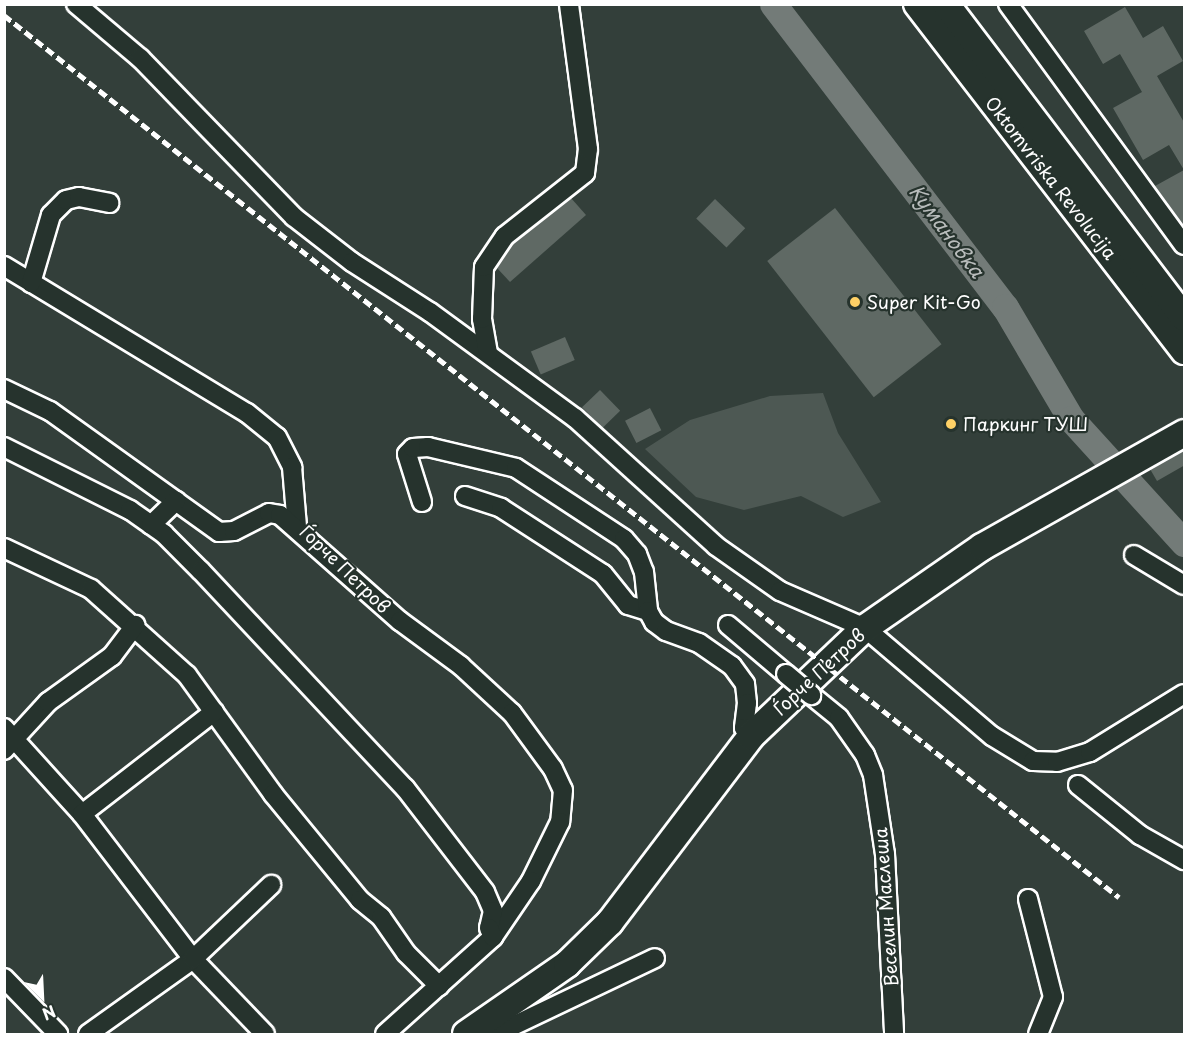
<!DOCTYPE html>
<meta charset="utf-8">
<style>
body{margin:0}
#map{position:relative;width:1189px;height:1039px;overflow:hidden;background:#333f3a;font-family:"Playpen Sans",sans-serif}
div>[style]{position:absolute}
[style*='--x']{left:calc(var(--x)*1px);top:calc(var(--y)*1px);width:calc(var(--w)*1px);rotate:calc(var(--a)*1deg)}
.green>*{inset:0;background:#4d5853}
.river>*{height:27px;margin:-13.5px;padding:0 13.5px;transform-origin:13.5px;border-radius:13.5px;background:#737b78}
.building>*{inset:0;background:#5f6964;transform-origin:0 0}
.roads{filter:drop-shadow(2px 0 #fff) drop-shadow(-2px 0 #fff) drop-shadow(0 2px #fff) drop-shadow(0 -2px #fff)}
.street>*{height:18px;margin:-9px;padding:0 9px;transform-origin:9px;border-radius:9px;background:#26332d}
.secondary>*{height:26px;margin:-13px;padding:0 13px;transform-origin:13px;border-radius:13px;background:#26332d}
.rail>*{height:4.5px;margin-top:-2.25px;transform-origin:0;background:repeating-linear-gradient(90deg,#fff 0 9px,transparent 0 13.5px)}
.bridges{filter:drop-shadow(2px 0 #fff) drop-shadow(-2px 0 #fff) drop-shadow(0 2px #fff) drop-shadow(0 -2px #fff)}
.street-bridge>*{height:18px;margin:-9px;padding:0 9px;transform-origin:9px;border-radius:9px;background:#26332d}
.dots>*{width:16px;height:16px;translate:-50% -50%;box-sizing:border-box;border:3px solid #26332d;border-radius:50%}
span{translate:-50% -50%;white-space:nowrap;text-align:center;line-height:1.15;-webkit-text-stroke:4.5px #26332d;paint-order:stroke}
.street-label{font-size:18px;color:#fff}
.poi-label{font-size:18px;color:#fff}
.left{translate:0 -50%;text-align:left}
.water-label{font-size:20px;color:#b9bdbc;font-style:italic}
.frame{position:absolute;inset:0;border:6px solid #fff;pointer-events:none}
.north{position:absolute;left:12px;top:967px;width:60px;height:60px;-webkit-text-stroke:4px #26332d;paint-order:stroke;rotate:156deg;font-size:16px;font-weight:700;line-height:24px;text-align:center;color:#fff}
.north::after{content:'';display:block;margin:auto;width:21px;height:27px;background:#fff;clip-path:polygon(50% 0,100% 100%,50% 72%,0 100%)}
</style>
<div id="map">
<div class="green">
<div style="clip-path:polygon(823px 393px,838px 433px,881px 502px,843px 517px,801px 496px,744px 510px,696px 497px,645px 449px,690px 420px,770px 396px)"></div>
</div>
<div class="river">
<div style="--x:773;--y:4;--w:382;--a:52.6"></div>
<div style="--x:1005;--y:307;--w:130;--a:59.5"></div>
<div style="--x:1071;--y:419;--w:168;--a:47.7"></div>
</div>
<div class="building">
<div style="clip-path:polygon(1125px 7px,1143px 38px,1163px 26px,1183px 61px,1157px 76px,1185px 124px,1185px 227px,1155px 186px,1184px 170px,1169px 145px,1143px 160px,1113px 108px,1142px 92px,1120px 54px,1103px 64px,1084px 31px)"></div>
<div style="clip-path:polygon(571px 198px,586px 215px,510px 282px,497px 268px,513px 244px)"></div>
<div style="left:715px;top:199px;width:42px;height:27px;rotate:44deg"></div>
<div style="left:835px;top:208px;width:173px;height:86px;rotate:52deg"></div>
<div style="left:565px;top:337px;width:25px;height:37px;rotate:67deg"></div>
<div style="left:600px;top:390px;width:29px;height:25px;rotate:46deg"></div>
<div style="left:650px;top:408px;width:25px;height:28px;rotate:63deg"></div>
<div style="clip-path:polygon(1185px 450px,1185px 465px,1157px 481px,1150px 469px)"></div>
</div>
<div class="roads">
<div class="street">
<div style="--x:76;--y:4;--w:84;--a:40.2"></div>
<div style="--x:140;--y:58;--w:221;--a:45.9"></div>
<div style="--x:294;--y:217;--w:73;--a:37.8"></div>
<div style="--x:352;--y:262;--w:93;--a:32.7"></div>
<div style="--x:430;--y:312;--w:180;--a:36.2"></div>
<div style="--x:575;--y:418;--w:190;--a:42.2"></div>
<div style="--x:716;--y:546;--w:78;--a:35.1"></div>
<div style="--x:780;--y:591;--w:93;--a:23.5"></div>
<div style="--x:865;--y:628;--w:167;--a:40.4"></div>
<div style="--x:992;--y:736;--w:48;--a:31.4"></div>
<div style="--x:1033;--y:761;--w:24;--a:2"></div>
<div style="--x:1057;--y:762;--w:34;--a:-17"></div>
<div style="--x:1090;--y:752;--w:110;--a:-31.7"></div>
<div style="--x:1008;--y:4;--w:298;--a:53.9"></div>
<div style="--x:4;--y:266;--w:284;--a:31.2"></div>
<div style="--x:247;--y:413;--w:38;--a:39"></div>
<div style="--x:277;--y:437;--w:34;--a:63"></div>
<div style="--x:292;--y:467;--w:60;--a:85.2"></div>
<div style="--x:31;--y:283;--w:71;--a:-73.6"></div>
<div style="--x:51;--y:215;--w:21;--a:-45"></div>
<div style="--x:66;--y:200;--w:13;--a:-13"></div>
<div style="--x:79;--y:197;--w:31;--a:11"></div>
<div style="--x:488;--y:353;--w:35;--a:-100"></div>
<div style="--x:482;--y:319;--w:52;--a:-87.8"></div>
<div style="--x:484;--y:267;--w:37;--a:-56"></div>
<div style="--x:505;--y:236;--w:102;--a:-38.2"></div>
<div style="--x:585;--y:173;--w:24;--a:-83"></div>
<div style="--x:588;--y:149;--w:146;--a:-97.5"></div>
<div style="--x:4;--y:389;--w:51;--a:25.6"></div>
<div style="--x:50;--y:411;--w:208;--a:35.6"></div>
<div style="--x:219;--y:532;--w:15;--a:-4"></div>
<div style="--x:234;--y:531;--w:39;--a:-27"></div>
<div style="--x:269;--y:513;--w:11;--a:10"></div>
<div style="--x:280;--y:515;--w:160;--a:41.5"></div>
<div style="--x:400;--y:621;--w:76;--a:36.4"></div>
<div style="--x:461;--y:666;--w:69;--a:42.7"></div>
<div style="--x:512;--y:713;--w:69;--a:53.8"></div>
<div style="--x:553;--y:769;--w:23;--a:65"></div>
<div style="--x:563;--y:790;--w:32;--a:95"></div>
<div style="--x:560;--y:822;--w:66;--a:116.2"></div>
<div style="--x:531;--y:881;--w:68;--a:124.2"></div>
<div style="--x:493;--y:937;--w:145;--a:138.1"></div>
<div style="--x:4;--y:447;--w:141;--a:26.6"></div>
<div style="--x:130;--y:510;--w:42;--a:35.2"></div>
<div style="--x:164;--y:534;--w:52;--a:45"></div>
<div style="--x:201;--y:571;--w:298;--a:46.8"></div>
<div style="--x:405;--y:788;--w:131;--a:52.4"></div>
<div style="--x:485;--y:892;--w:21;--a:67"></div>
<div style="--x:493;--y:911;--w:17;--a:103"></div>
<div style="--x:489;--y:928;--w:10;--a:66"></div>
<div style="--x:465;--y:496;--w:38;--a:18"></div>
<div style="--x:501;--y:508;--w:121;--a:32.9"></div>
<div style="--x:603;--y:574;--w:40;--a:51"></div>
<div style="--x:628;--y:605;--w:21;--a:17"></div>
<div style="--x:422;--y:502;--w:50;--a:-107.4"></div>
<div style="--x:407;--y:454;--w:8;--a:-45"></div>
<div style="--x:413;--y:448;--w:15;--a:-4"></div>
<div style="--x:428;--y:447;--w:90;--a:13.4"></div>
<div style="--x:516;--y:468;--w:129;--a:33.3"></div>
<div style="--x:624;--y:539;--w:20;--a:49"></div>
<div style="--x:637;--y:554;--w:19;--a:69"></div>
<div style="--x:644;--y:572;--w:39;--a:84"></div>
<div style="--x:648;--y:611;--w:13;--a:61"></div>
<div style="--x:654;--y:622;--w:15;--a:37"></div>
<div style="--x:666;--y:631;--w:35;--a:20"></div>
<div style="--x:699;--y:643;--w:40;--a:34.9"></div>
<div style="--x:732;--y:666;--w:22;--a:54"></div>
<div style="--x:745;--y:684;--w:19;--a:84"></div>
<div style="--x:747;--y:703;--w:25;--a:97"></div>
<div style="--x:744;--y:728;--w:11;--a:49"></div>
<div style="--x:151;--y:525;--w:35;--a:-44"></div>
<div style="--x:4;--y:548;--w:96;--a:25.2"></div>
<div style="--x:91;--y:589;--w:129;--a:41.9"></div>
<div style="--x:187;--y:675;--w:147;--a:54.1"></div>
<div style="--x:273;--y:794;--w:137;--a:50.6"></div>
<div style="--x:360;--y:900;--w:27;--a:39"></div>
<div style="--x:381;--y:917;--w:44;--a:55.2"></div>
<div style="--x:406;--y:953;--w:47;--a:45"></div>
<div style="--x:1134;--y:555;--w:58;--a:31"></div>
<div style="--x:728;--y:625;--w:76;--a:40.2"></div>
<div style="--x:811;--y:695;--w:36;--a:39"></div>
<div style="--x:839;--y:718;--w:45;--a:54.9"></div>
<div style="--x:865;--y:755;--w:22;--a:68"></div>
<div style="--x:873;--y:775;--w:80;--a:81.4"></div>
<div style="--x:885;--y:854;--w:180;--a:87.1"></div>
<div style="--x:4;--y:728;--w:116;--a:47.8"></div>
<div style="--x:82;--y:814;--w:183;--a:52.6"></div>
<div style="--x:193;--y:959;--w:104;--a:46.2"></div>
<div style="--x:4;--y:750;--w:65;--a:-47.5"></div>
<div style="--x:48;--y:702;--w:79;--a:-35.7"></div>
<div style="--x:112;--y:656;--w:39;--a:-53"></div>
<div style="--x:1078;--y:785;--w:80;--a:38.9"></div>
<div style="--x:1140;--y:835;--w:51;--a:29.6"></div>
<div style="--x:82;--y:814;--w:167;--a:-37.7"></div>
<div style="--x:1028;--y:899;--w:101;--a:75.7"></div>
<div style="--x:1053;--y:997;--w:40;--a:112"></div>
<div style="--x:4;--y:978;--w:78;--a:46"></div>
<div style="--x:88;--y:1034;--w:129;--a:-35.5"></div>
<div style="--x:193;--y:959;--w:108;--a:-43.5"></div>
<div style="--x:496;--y:1034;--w:176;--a:-25.5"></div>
</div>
<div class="secondary">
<div style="--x:917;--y:4;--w:438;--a:52.4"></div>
<div style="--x:946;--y:4;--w:393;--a:52.8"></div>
<div style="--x:466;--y:1034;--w:123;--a:-34.7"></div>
<div style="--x:567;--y:964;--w:60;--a:-44.3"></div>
<div style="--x:610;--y:922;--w:233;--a:-52.8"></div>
<div style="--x:751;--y:736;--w:157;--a:-43.5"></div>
<div style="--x:865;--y:628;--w:142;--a:-34.7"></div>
<div style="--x:982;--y:547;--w:232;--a:-29.4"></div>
</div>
</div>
<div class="rail">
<div style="--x:4;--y:15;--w:1422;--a:38.35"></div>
</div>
<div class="bridges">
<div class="street-bridge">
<div style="--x:786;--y:674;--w:33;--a:40"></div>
</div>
</div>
<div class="dots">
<div style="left:855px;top:302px;background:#ffd166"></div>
<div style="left:951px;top:424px;background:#ffd166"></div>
</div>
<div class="street-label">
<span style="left:1051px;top:178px;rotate:52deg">Oktomvriska Revolucija</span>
<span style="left:345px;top:569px;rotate:44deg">Ѓорче Петров</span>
<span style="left:819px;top:672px;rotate:-43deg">Ѓорче Петров</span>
<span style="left:886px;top:907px;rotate:-94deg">Веселин Маслеша</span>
</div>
<div class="poi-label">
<span class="left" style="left:867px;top:302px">Super Kit-Go</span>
<span class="left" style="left:963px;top:424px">Паркинг ТУШ</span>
</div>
<div class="water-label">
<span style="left:947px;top:231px;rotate:53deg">Кумановка</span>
</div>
<div class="frame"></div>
<div class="north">N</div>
</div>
